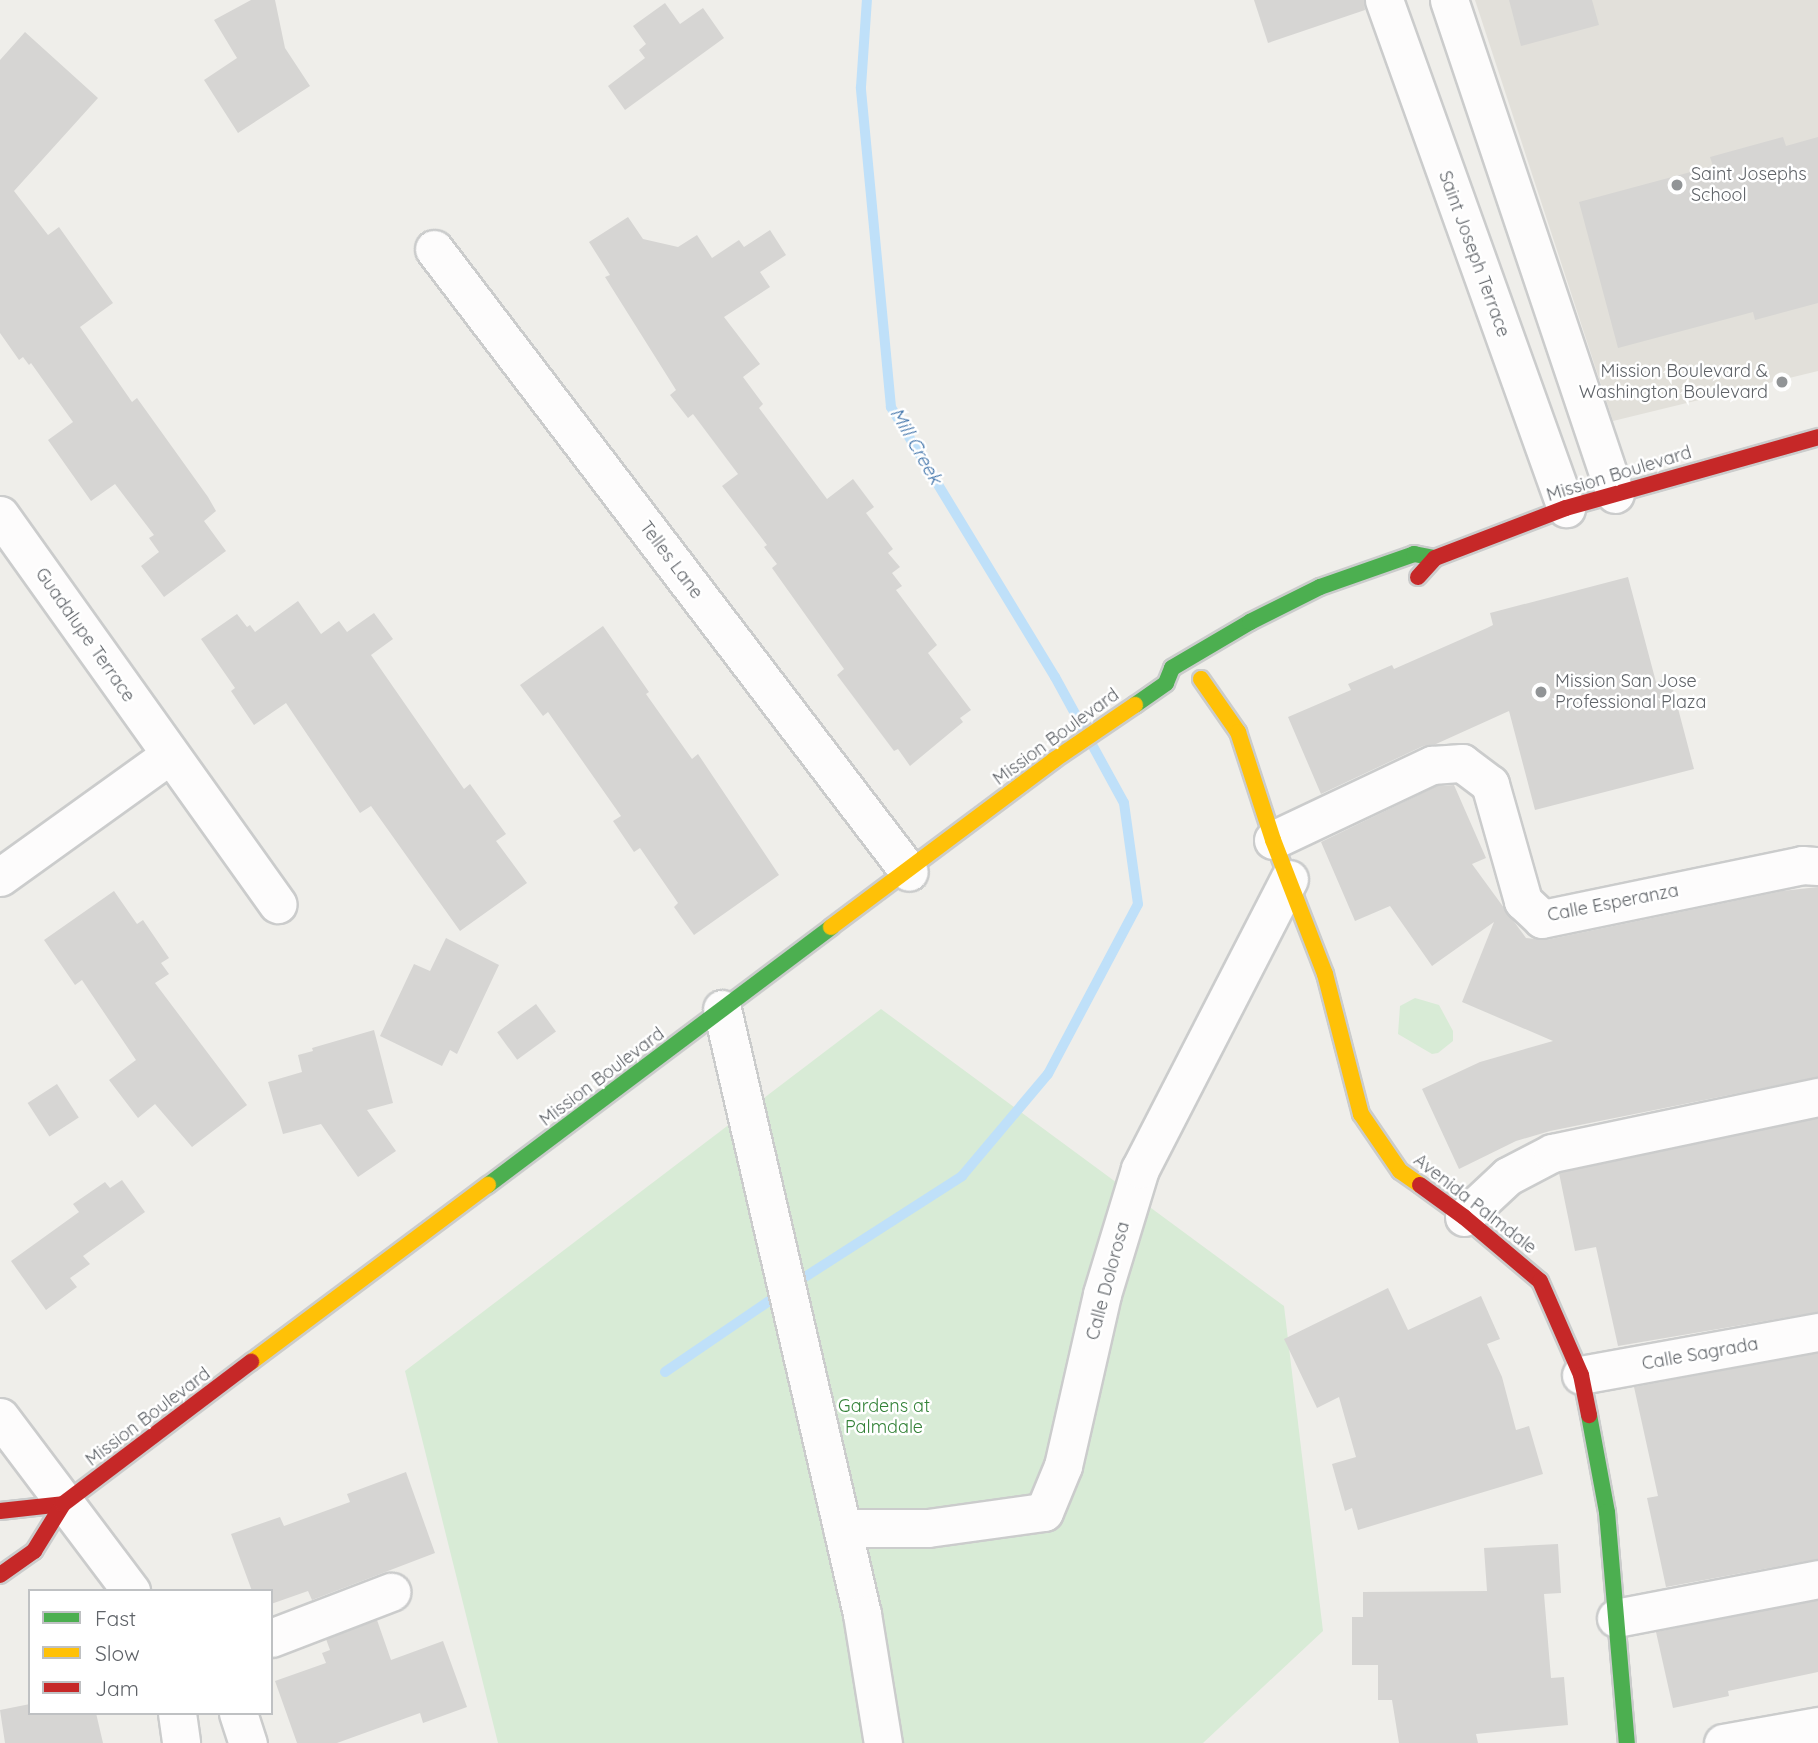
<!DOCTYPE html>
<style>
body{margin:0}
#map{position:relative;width:1818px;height:1743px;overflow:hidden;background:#efeeea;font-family:Quicksand,sans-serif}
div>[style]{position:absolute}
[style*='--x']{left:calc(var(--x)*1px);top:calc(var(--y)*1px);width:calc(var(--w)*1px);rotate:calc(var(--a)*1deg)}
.education>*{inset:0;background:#e2e0da}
.green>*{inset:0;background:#d8ebd6}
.stream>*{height:10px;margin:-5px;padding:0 5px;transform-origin:5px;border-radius:5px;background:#bfe0f9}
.building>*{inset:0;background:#d6d5d3;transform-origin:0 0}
.roads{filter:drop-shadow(2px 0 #cbcccc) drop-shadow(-2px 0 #cbcccc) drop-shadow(0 2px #cbcccc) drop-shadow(0 -2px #cbcccc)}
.street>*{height:37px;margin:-18.5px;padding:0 18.5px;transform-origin:18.5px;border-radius:18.5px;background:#fdfcfc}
.fast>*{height:16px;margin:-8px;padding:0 8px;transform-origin:8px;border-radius:8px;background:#4caf50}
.slow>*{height:16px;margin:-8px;padding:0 8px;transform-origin:8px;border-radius:8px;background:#ffc107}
.jam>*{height:16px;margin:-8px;padding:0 8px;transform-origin:8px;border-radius:8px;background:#c62828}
.dots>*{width:19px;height:19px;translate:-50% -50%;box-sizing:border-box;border:4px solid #fff;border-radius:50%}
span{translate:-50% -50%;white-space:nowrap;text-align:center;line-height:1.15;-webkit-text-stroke:5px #fff;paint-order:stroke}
.poi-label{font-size:18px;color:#5f6368}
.left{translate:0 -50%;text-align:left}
.right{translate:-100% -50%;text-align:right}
.street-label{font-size:18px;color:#5f6368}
.park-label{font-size:18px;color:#348238}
.water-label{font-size:19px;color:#4174aa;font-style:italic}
.legend{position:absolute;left:28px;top:1589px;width:245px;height:126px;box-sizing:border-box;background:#fff;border:2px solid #bfc1c3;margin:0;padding:9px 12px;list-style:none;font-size:21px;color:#5f6368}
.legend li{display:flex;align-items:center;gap:14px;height:35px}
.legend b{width:35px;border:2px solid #bfc1c3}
</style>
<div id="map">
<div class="education">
<div style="clip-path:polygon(1475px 0,1818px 0,1818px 371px,1613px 421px)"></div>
</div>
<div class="green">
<div style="clip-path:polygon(1415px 998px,1439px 1005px,1453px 1031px,1453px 1041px,1438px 1053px,1432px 1054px,1398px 1034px,1400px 1006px)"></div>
<div style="clip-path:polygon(881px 1009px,1284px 1306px,1323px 1631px,1203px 1743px,498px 1743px,405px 1371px)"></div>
</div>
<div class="stream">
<div style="--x:665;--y:1372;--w:156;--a:-34.3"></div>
<div style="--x:794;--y:1284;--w:200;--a:-32.7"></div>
<div style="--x:962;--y:1176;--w:133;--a:-49.9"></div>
<div style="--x:1048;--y:1074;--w:192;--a:-62.1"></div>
<div style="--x:1138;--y:904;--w:102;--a:-97.9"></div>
<div style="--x:1124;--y:803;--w:144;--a:-118.7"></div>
<div style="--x:1055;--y:677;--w:316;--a:-121.3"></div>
<div style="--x:891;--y:407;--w:321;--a:-95.4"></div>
<div style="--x:861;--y:87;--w:87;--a:-86.1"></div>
</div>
<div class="building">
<div style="clip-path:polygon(251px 0,275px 0,285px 48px,310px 86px,238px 133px,204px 80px,237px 58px,214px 20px)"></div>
<div style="clip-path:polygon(1254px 0,1364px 0,1365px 10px,1268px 43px)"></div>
<div style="clip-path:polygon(1509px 0,1592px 0,1599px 25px,1521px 46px)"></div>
<div style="clip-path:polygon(665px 3px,680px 24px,703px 8px,724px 38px,625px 110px,608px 86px,645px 58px,639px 50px,646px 44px,633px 26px)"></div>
<div style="clip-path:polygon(25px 32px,98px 98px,14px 191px,48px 235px,59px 227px,113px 303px,80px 327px,132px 402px,137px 398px,208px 497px,216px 511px,204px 521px,226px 551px,164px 597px,141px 566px,159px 552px,149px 538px,154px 535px,115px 484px,91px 501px,48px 440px,73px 422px,31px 363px,29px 365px,23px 357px,19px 360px,0 333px,0 60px)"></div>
<div style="clip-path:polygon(1783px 137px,1786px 146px,1818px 137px,1818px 303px,1755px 320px,1753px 312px,1618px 348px,1579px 202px,1713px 166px,1710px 157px)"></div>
<div style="clip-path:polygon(628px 217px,643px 239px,678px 247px,697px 235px,712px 258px,739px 240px,744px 247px,770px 230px,786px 255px,760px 272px,770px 287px,724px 317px,760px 364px,743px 377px,763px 404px,759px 408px,827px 499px,853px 479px,874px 507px,866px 513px,893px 549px,888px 553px,900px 567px,892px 573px,902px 586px,896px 590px,937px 645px,928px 653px,971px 710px,960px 718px,963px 722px,910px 766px,898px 749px,894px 751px,837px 675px,844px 669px,772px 568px,777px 564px,764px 547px,767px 545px,722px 486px,738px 474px,693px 414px,688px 418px,670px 395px,676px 390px,605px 277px,610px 275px,589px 242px)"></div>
<div style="clip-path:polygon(1628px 577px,1656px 682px,1670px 678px,1694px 769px,1535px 810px,1509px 711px,1436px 744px,1423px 746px,1321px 794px,1288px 717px,1351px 690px,1348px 684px,1392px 665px,1394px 669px,1487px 628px,1493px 625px,1490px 613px)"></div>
<div style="clip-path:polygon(298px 601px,321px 634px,339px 621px,347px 632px,374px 613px,393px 639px,371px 655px,464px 789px,470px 784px,506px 834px,496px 841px,527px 883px,460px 931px,371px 806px,360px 813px,286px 703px,254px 725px,231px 691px,235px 688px,201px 639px,237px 614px,247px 627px,250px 625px,255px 632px)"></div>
<div style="clip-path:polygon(603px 626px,649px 692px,646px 694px,692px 759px,698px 754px,779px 875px,694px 935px,674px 907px,678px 903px,640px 848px,634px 852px,613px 821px,621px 816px,548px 712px,543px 716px,520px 685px)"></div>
<div style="clip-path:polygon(1454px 785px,1486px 858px,1472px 864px,1526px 938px,1546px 940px,1782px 891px,1818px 887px,1818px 1077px,1550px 1131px,1516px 1141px,1459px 1169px,1422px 1089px,1480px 1062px,1553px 1041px,1462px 1002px,1494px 922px,1432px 966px,1390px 906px,1355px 921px,1321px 842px,1437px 786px)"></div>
<div style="clip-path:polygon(114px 891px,137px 924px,143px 920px,169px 958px,161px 963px,169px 974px,155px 983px,247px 1105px,192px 1147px,155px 1104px,138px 1118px,109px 1080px,136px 1060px,82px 980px,75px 985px,44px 940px)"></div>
<div style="clip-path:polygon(446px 938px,499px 965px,457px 1054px,450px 1050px,442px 1066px,380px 1036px,414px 964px,430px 971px)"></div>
<div style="left:536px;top:1004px;width:34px;height:48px;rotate:54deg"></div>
<div style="clip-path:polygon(374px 1030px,393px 1103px,367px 1110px,396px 1151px,358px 1177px,321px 1124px,283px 1134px,268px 1082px,302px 1072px,298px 1055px,313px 1051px,312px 1048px)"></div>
<div style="left:57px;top:1084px;width:40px;height:35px;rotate:57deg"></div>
<div style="clip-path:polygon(1818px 1118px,1818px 1312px,1618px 1346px,1596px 1247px,1575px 1251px,1559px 1173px)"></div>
<div style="clip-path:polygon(122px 1180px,145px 1212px,83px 1256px,90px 1264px,70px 1278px,77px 1287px,46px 1310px,11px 1261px,79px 1212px,73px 1204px,105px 1182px,110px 1188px)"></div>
<div style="clip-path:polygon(1388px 1288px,1408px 1330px,1481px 1296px,1500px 1339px,1487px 1344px,1502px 1377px,1516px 1430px,1529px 1426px,1543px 1474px,1358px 1530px,1352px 1508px,1345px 1511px,1332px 1464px,1356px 1457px,1339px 1397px,1317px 1408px,1284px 1339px)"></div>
<div style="clip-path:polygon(1818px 1353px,1818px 1559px,1666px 1587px,1647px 1498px,1658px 1496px,1634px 1387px)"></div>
<div style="clip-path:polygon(406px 1472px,435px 1553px,312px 1600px,308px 1591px,271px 1604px,271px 1591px,252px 1591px,231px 1534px,280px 1517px,284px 1526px,350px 1502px,347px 1494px)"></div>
<div style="clip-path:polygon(1558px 1544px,1561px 1593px,1544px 1594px,1551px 1678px,1564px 1677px,1568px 1725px,1476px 1734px,1478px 1743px,1399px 1743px,1392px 1700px,1378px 1700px,1378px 1665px,1352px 1665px,1352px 1617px,1363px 1617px,1363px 1592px,1487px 1591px,1484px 1548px)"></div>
<div style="clip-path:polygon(1818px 1600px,1818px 1672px,1728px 1691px,1729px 1696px,1673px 1708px,1656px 1632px)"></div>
<div style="clip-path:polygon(377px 1620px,391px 1660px,443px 1641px,467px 1707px,423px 1723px,420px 1713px,337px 1743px,297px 1743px,275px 1681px,326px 1663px,322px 1653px,330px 1650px,326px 1639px)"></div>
<div style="clip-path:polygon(30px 1704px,30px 1713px,96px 1713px,103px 1743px,5px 1743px,0 1710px)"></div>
</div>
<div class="roads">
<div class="street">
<div style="--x:1384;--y:0;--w:540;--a:70.29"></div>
<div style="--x:1449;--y:0;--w:521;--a:71.43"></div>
<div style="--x:434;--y:249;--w:783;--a:52.68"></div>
<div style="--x:0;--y:515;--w:478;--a:54.5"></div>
<div style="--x:1273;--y:840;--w:176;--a:-25.3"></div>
<div style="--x:1432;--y:765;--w:30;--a:-4"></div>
<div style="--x:1462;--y:763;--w:35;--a:37"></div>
<div style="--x:1490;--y:784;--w:122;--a:74.2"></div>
<div style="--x:1523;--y:901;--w:26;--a:43"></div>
<div style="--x:1542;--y:919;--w:266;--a:-11.7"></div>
<div style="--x:1802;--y:865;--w:16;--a:4"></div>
<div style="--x:0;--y:877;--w:209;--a:-35.7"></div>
<div style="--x:722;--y:1009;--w:621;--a:76.97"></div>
<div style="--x:862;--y:1614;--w:131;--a:80.8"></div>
<div style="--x:1464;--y:1217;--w:60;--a:-43"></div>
<div style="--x:1508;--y:1176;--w:50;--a:-27.6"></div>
<div style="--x:1552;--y:1153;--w:272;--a:-11.9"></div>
<div style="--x:1581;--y:1375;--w:241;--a:-10.3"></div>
<div style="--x:0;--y:1417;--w:218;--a:53"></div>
<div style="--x:842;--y:1528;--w:86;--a:0"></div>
<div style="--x:928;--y:1528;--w:117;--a:-7.9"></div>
<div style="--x:1044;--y:1512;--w:50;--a:-67.6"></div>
<div style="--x:1063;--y:1466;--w:176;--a:-77.2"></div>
<div style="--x:1102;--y:1294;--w:131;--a:-73.1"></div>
<div style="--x:1140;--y:1169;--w:326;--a:-62.8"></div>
<div style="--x:1616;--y:1618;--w:206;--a:-10.9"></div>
<div style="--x:271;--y:1638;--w:129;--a:-21"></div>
<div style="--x:177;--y:1713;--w:30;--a:82"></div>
<div style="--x:238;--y:1713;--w:32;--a:72"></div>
<div style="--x:1723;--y:1743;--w:97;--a:-10.1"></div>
</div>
<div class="fast">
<div style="--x:1135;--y:705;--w:38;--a:-35"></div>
<div style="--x:1166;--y:683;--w:16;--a:-68"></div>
<div style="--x:1172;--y:668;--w:91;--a:-30.5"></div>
<div style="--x:1250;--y:622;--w:78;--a:-26.6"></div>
<div style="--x:1320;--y:587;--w:100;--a:-19.3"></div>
<div style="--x:1414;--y:554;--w:21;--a:11"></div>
<div style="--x:488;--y:1185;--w:429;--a:-36.9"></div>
<div style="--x:1589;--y:1415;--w:99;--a:79.5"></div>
<div style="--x:1607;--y:1512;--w:232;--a:85.1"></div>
</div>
<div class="slow">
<div style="--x:1201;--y:679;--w:65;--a:55.1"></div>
<div style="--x:1238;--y:732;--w:114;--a:72"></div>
<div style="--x:1273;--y:840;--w:144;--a:68.8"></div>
<div style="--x:1325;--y:974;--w:145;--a:75.6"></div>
<div style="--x:1361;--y:1114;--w:69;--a:55.6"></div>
<div style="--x:1400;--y:1171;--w:24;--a:35"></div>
<div style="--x:831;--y:927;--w:279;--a:-36.8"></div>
<div style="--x:1054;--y:760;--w:98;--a:-34.2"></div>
<div style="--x:251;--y:1362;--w:296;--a:-36.8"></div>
</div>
<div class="jam">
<div style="--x:1418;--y:577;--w:25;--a:-48"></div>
<div style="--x:1435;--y:558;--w:140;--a:-20.9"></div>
<div style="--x:1566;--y:508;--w:262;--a:-15.7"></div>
<div style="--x:1420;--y:1185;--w:54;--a:36"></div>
<div style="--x:1464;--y:1217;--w:99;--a:40.1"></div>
<div style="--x:1540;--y:1281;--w:103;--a:66.4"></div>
<div style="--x:1581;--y:1375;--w:41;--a:78.7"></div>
<div style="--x:0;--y:1511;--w:63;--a:-6.3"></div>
<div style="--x:0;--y:1575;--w:42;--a:-35.2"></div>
<div style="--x:34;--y:1551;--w:55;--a:-58.3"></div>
<div style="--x:63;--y:1504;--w:236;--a:-37.1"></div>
</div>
</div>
<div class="dots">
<div style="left:1677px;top:185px;background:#919496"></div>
<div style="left:1782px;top:382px;background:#919496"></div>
<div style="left:1541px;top:692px;background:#919496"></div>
</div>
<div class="poi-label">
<span class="left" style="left:1691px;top:185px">Saint Josephs<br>School</span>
<span class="right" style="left:1768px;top:382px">Mission Boulevard &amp;<br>Washington Boulevard</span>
<span class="left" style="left:1555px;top:692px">Mission San Jose<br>Professional Plaza</span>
</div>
<div class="street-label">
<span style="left:1474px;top:254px;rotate:70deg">Saint Joseph Terrace</span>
<span style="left:1619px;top:474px;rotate:-17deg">Mission Boulevard</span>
<span style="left:671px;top:560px;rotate:53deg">Telles Lane</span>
<span style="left:85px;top:635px;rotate:55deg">Guadalupe Terrace</span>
<span style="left:1056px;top:737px;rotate:-36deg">Mission Boulevard</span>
<span style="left:1613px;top:903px;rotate:-11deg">Calle Esperanza</span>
<span style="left:602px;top:1077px;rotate:-37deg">Mission Boulevard</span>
<span style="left:1475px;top:1204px;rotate:38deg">Avenida Palmdale</span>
<span style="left:1108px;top:1281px;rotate:-75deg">Calle Dolorosa</span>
<span style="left:1700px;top:1354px;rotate:-10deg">Calle Sagrada</span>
<span style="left:148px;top:1417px;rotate:-37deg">Mission Boulevard</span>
</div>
<div class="park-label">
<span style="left:884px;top:1417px">Gardens at<br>Palmdale</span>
</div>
<div class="water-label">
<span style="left:916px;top:446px;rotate:60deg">Mill Creek</span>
</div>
<ul class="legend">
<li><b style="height:9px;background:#4caf50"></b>Fast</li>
<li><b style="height:9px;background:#ffc107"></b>Slow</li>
<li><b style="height:9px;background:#c62828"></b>Jam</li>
</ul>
</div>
